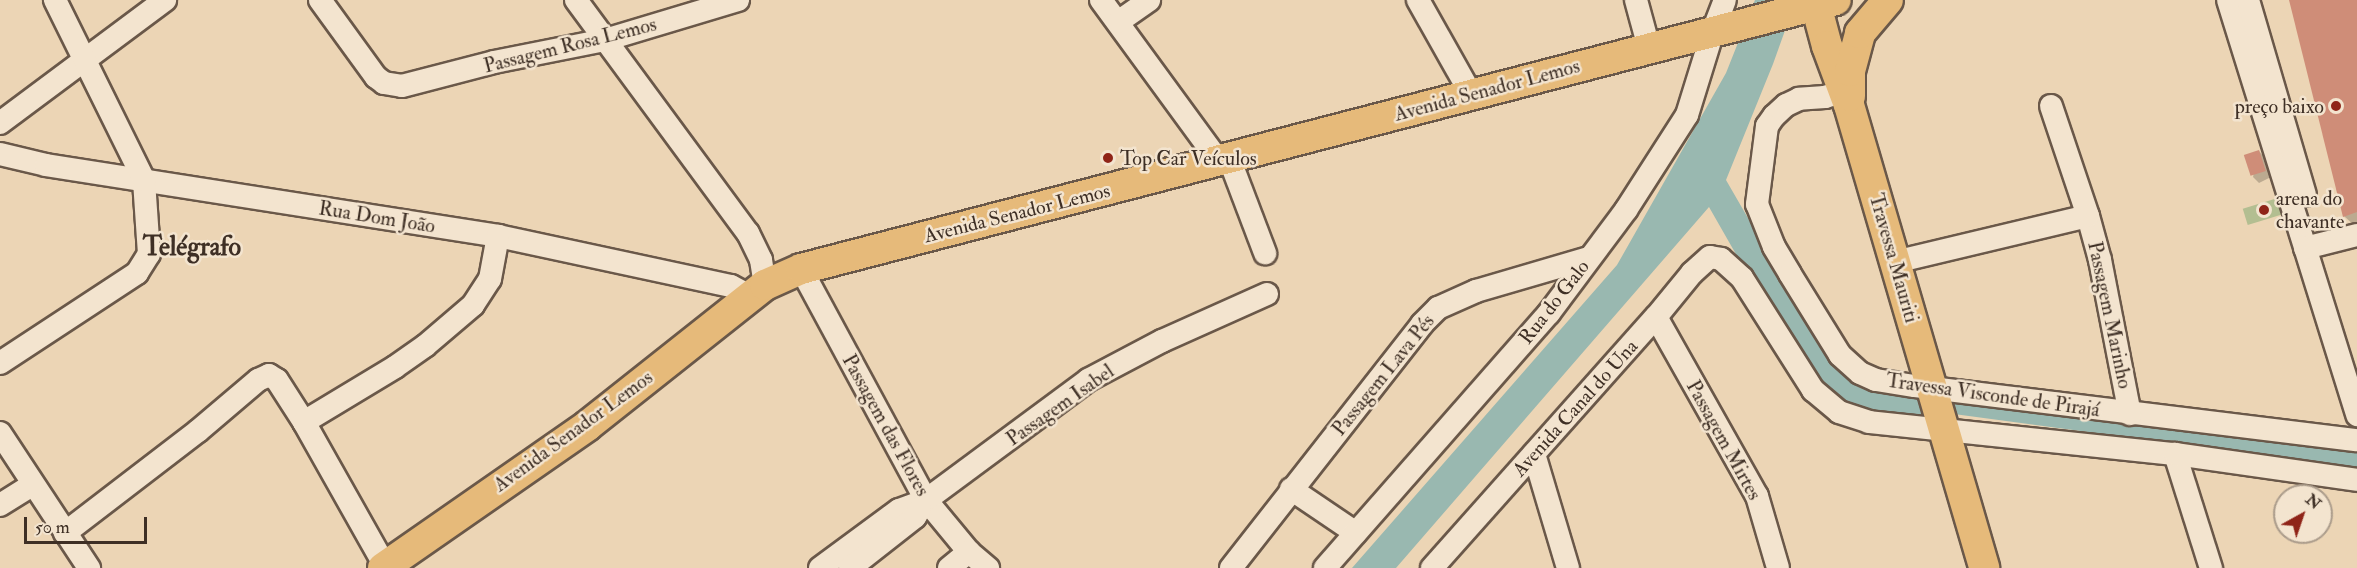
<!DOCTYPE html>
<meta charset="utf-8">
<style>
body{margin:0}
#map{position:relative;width:2357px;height:568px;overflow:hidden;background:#ecd5b5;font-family:"IM FELL Double Pica",serif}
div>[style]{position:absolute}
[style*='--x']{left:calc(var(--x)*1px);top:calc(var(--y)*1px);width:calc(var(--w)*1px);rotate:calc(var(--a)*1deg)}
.green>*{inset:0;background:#b3be91;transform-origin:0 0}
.water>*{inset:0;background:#99b8b0}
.shadow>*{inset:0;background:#0003}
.building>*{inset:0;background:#cf8d78;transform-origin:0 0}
.roads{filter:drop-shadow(2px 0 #6a5849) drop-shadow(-2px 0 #6a5849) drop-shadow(0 2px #6a5849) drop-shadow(0 -2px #6a5849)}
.minor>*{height:22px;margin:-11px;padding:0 11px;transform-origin:11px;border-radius:11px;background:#f3e4cf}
.major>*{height:30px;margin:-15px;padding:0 15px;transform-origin:15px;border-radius:15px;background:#e6ba7a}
.dots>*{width:16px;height:16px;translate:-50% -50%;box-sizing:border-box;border:3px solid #f3e4cf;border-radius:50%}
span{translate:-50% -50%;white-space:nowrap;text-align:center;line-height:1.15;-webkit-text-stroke:5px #f3e4cf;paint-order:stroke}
.street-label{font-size:20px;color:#3e2f25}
.poi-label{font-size:20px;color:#3e2f25}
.right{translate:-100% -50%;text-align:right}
.left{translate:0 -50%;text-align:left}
.district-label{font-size:26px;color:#3e2f25;font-weight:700}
.north{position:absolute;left:2273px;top:484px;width:60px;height:60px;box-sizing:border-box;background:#f3e4cf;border:2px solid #ab9c8b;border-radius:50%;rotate:40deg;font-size:16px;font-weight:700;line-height:24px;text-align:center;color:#3e2f25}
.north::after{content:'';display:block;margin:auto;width:21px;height:27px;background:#8f2418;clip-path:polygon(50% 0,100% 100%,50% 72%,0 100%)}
.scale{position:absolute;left:24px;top:517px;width:123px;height:27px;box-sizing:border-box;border:3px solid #3e2f25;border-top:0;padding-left:8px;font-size:18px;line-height:21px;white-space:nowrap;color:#3e2f25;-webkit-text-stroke:4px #f3e4cf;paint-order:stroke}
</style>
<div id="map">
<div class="green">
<div style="left:2281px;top:197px;width:17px;height:40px;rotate:73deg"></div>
</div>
<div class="water">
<div style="clip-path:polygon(1755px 0,1796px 0,1773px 64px,1726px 180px,1819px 341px,1839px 370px,1862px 384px,1882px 391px,2357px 453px,2357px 468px,1939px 412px,1898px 417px,1858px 409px,1826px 393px,1761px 298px,1709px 207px,1396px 568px,1352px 568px,1617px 265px,1726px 73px)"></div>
</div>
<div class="shadow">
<div style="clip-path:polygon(2290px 0,2357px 0,2357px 228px,2344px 216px)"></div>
<div style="clip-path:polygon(2259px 151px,2265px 158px,2271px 177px,2259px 183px,2253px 177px)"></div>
</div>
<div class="building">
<div style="clip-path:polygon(2289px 0,2357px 0,2357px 212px,2343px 217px)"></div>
<div style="left:2259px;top:150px;width:22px;height:16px;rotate:72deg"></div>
</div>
<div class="roads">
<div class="minor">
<div style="--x:320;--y:0;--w:95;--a:54"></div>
<div style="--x:376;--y:77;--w:10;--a:37"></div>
<div style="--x:384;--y:83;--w:18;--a:9"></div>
<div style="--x:402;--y:86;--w:95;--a:-14.6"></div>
<div style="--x:494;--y:62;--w:113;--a:-11.2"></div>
<div style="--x:605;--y:40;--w:139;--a:-16.7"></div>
<div style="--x:576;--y:0;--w:290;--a:53.6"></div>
<div style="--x:748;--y:233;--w:30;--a:64"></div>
<div style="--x:761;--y:260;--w:25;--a:81"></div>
<div style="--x:1101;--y:0;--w:200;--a:53.8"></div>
<div style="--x:1418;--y:0;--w:108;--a:60.6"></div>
<div style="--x:1636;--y:0;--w:50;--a:74.8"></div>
<div style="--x:2228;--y:0;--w:435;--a:72.7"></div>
<div style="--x:2248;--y:0;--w:203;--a:73.7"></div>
<div style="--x:1118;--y:22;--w:38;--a:-35"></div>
<div style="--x:1851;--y:89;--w:27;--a:163"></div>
<div style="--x:1825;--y:97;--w:26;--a:176"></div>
<div style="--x:1799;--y:99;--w:14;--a:155"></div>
<div style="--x:1786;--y:105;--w:16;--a:137"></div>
<div style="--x:1774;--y:116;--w:12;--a:125"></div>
<div style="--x:1767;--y:126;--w:79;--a:97.3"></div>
<div style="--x:1757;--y:204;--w:46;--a:68.4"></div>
<div style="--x:1774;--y:247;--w:31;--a:59"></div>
<div style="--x:1790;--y:274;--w:95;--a:58.3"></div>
<div style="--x:1840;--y:355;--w:27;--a:42"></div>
<div style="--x:1860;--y:373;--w:17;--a:24"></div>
<div style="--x:1876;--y:380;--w:39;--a:9"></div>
<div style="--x:1915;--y:386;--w:445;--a:7"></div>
<div style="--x:2051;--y:106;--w:116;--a:71.4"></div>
<div style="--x:2088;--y:216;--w:46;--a:74.7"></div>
<div style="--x:2100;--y:260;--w:157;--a:79"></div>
<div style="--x:0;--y:123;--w:206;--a:-36.7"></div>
<div style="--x:0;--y:154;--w:47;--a:13.4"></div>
<div style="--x:46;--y:165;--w:458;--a:8.9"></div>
<div style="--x:498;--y:236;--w:238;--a:12.1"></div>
<div style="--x:731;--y:286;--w:21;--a:28"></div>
<div style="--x:1229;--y:158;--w:102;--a:69.2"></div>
<div style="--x:2305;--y:248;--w:54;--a:-14"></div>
<div style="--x:1895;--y:262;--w:198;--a:-13.4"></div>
<div style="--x:801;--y:269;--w:263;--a:61.6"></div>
<div style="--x:926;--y:500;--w:67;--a:50.4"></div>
<div style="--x:969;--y:552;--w:25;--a:40"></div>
<div style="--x:1656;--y:317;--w:206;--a:60.6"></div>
<div style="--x:1757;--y:496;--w:75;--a:73.7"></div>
<div style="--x:0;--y:363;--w:164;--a:-33.3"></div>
<div style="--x:137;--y:273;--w:22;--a:-58"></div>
<div style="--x:149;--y:254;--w:74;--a:-93.9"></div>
<div style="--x:144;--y:180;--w:201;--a:-116.3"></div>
<div style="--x:304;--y:422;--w:106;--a:-31.1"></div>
<div style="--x:395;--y:367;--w:37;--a:-35"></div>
<div style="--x:425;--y:346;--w:63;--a:-40.5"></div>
<div style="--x:473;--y:305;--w:31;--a:-57"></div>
<div style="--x:490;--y:279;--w:44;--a:-79.5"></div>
<div style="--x:0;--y:433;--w:162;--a:56.6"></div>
<div style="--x:1534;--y:454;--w:119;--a:73.4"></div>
<div style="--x:2175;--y:454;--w:120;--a:72.5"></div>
<div style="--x:1291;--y:489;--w:78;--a:34.1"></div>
<div style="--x:0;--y:505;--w:38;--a:-32"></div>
<div style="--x:65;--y:533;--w:168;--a:-37.5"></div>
<div style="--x:198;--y:431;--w:79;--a:-40.4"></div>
<div style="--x:258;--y:380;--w:12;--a:-24"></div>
<div style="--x:269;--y:375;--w:9;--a:32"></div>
<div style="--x:277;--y:380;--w:50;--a:57.3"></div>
<div style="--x:304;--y:422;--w:165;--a:60.6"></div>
<div style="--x:820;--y:568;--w:98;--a:-36.3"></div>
<div style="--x:899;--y:510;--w:29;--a:-20"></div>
<div style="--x:926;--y:500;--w:202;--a:-36.5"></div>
<div style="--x:1088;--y:380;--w:84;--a:-27.8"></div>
<div style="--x:1162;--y:341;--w:115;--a:-24.1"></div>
<div style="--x:850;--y:568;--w:83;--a:-38.1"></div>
<div style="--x:915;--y:517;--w:9;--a:-58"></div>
<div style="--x:949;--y:568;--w:26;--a:-39"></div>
<div style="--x:1231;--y:568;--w:310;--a:-51.9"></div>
<div style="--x:1422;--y:324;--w:23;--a:-45"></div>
<div style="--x:1438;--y:308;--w:42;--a:-24.1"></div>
<div style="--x:1476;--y:291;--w:118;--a:-16.3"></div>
<div style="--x:1325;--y:568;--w:339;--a:-48.7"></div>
<div style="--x:1549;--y:313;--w:129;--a:-53.2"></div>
<div style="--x:1626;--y:210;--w:113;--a:-57.3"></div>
<div style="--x:1687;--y:115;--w:88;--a:-72.8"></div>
<div style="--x:1713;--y:31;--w:33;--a:-69"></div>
<div style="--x:1432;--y:568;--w:336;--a:-48.3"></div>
<div style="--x:1656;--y:317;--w:57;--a:-50.7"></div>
<div style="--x:1692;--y:273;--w:24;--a:-42"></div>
<div style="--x:1710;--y:257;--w:11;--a:10"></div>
<div style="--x:1721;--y:259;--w:28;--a:42"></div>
<div style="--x:1742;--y:278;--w:133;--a:57.6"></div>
<div style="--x:1813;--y:390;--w:34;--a:40"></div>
<div style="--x:1839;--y:412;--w:32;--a:18"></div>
<div style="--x:1869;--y:422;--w:308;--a:6"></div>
<div style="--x:2175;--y:454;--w:184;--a:8.1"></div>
</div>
<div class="major">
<div style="--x:1816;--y:5;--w:42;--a:75"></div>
<div style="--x:1827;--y:46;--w:63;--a:69.6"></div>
<div style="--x:1849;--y:105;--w:482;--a:73.7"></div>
<div style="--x:1850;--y:96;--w:25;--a:-90"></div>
<div style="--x:1850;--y:71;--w:39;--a:-75"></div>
<div style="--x:1860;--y:33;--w:43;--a:-49.7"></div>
<div style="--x:383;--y:568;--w:249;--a:-34.8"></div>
<div style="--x:587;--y:426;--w:227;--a:-38.4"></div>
<div style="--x:765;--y:285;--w:39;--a:-24"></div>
<div style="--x:801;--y:269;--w:1069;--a:-14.57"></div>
</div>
</div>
<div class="dots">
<div style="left:2336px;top:106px;background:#8f2418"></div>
<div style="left:1108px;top:158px;background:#8f2418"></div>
<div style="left:2264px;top:210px;background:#8f2418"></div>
</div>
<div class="street-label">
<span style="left:570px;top:45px;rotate:-14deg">Passagem Rosa Lemos</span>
<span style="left:1487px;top:90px;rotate:-15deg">Avenida Senador Lemos</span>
<span style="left:1017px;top:213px;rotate:-14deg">Avenida Senador Lemos</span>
<span style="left:377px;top:217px;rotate:9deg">Rua Dom João</span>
<span style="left:1894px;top:258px;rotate:74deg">Travessa Mauriti</span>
<span style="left:1554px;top:302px;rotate:-52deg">Rua do Galo</span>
<span style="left:2110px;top:315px;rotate:78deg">Passagem Marinho</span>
<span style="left:1383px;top:375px;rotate:-51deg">Passagem Lava Pés</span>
<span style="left:1993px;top:395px;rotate:8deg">Travessa Visconde de Pirajá</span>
<span style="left:1060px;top:405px;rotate:-35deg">Passagem Isabel</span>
<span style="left:1575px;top:408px;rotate:-48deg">Avenida Canal do Una</span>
<span style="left:886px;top:425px;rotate:61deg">Passagem das Flores</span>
<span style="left:573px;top:431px;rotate:-36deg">Avenida Senador Lemos</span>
<span style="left:1724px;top:440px;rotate:61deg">Passagem Mirtes</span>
</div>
<div class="poi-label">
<span class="right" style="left:2324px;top:106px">preço baixo</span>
<span class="left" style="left:1120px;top:158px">Top Car Veículos</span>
<span class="left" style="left:2276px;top:210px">arena do<br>chavante</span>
</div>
<div class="district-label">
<span style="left:192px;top:248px">Telégrafo</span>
</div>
<div class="north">N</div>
<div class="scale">50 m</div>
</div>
